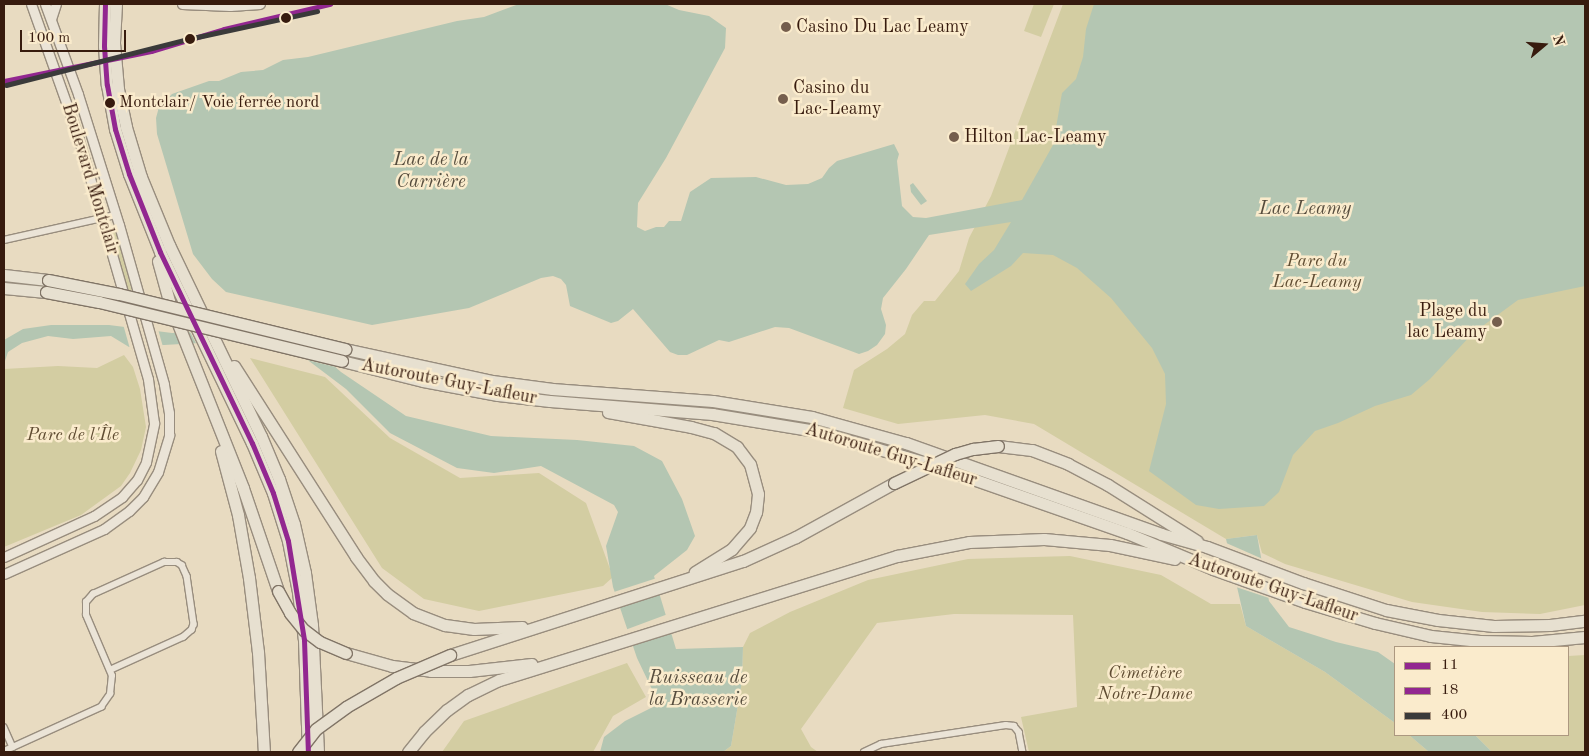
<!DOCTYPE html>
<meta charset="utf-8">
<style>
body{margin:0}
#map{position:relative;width:1589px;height:756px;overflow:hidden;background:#e8dbc1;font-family:"Old Standard TT",serif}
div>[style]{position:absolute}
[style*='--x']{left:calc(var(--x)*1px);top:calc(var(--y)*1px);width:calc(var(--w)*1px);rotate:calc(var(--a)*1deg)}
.green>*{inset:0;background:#d3cda2;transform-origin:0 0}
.water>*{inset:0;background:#b4c6b2}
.pier>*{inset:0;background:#e8dbc1;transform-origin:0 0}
.roads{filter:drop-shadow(1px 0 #988d7e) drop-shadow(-1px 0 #988d7e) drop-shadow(0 1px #988d7e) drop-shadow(0 -1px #988d7e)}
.minor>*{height:5.5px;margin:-2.75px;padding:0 2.75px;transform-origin:2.75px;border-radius:2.75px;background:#ebe4d7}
.secondary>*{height:9px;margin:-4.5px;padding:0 4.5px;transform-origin:4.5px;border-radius:4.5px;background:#ebe4d7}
.motorway>*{height:11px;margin:-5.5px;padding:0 5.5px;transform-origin:5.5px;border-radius:5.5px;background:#e7e0d0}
.bridges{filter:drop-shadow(1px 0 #807466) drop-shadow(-1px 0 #807466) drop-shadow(0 1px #807466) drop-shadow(0 -1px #807466)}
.motorway-bridge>*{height:11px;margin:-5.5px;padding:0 5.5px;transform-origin:5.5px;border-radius:5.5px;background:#e7e0d0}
.bus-1>*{height:5px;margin:-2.5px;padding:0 2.5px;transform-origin:2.5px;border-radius:2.5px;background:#922790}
.bus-2>*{height:5px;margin:-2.5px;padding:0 2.5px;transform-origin:2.5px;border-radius:2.5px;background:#922790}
.bus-3>*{height:5px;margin:-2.5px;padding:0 2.5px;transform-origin:2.5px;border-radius:2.5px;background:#3a3a3a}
.dots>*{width:14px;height:14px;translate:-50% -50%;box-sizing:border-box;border:2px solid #faebcc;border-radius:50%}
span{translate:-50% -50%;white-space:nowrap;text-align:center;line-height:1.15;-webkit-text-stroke:5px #faebcc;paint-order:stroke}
.bus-label{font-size:17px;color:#371b0e}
.left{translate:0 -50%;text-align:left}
.poi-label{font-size:18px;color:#371b0e}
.right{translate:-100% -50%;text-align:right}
.street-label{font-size:18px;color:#371b0e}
.park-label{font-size:18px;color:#604d33;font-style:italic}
.water-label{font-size:19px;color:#564c3d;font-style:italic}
.frame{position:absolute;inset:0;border:5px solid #371b0e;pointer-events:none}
.legend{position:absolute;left:1394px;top:646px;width:175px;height:90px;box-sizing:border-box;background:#faebcc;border:1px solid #ac9880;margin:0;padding:6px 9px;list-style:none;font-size:15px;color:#371b0e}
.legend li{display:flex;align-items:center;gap:10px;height:25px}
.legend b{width:25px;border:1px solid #ac9880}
.north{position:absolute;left:1519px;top:20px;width:50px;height:50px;-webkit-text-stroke:4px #faebcc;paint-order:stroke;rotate:72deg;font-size:14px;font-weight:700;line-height:20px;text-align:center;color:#371b0e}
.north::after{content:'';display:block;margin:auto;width:18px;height:22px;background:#371b0e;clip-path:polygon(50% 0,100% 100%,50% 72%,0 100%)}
.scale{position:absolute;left:20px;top:30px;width:106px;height:22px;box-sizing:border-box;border:2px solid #371b0e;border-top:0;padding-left:6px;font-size:15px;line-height:18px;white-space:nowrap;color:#371b0e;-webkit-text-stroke:4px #faebcc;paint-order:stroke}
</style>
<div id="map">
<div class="green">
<div style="clip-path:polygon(1034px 4px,1054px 4px,1041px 37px,1024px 31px)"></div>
<div style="clip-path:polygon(1063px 4px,1585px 4px,1585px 605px,1540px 614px,1482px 612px,1412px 602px,1285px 564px,1262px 553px,1257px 535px,1226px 539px,1034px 424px,985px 415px,898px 424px,843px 408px,854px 370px,887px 349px,905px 334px,912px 315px,924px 301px,935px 301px,959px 271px,969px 238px,991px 196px)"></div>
<div style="left:115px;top:228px;width:64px;height:4px;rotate:75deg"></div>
<div style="clip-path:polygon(124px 355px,133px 367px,140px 389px,146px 427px,141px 450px,130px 473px,121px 486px,81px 515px,4px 547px,4px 369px,58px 366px,97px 368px)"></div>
<div style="clip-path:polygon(250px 358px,325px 377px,390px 438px,460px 478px,539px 473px,586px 503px,613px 577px,603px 586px,479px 611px,424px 599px,382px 568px)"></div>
<div style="clip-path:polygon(1070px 556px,1161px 575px,1211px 604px,1240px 604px,1246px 626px,1325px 672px,1395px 723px,1395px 735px,1409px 735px,1429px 752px,1029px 752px,1021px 717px,1077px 707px,1073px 615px,954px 614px,877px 623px,801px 729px,811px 747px,818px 752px,723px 752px,731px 746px,742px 681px,743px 647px,750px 633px,790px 612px,868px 580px,968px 559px)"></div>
<div style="clip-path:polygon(1585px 655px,1585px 752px,1492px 752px,1475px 735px,1568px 735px,1568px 656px)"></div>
<div style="clip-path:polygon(627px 663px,646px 697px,613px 716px,593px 752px,442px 752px,464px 721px)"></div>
</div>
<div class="water">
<div style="clip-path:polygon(519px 4px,665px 4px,679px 10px,709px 16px,726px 28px,725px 48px,666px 158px,638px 203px,637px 227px,645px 231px,656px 227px,664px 227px,669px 221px,681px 221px,690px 192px,711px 178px,756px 177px,786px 185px,808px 184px,822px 178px,829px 168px,837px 161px,894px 144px,899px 154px,897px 161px,902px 206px,913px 217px,926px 218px,1022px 200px,1053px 145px,1062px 93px,1076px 79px,1083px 57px,1086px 29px,1094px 4px,1585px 4px,1585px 286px,1518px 300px,1473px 333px,1430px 379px,1411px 395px,1375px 406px,1338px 423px,1315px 431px,1293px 455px,1279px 492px,1264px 506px,1219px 509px,1196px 505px,1149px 471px,1166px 404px,1165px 374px,1152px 348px,1111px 298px,1077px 268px,1053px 255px,1023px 253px,1011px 266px,971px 291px,965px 284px,979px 264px,994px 250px,1011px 222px,929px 235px,906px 269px,883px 298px,881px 309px,886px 325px,885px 334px,877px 345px,868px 351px,859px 354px,789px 328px,775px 327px,729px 342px,719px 340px,687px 355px,678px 355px,670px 352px,633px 309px,618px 321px,611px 323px,570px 306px,566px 285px,561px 279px,553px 276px,541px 278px,469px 308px,372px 325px,226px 292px,212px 279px,193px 254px,157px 134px,156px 118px,159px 107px,172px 94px,209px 81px,219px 81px,241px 72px,263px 70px,283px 60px,308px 57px,457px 21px,484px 17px)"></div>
<div style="clip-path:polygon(913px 183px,927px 201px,921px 205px,911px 192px,910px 185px)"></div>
<div style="clip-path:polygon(51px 325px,109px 325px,172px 333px,239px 330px,317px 351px,341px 372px,406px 416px,491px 436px,577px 440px,634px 446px,662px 461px,682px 499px,695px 536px,687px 550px,654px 576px,676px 649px,743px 647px,742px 681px,731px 746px,723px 752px,600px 752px,604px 737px,625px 721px,659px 704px,637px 658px,613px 587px,606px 546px,618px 512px,614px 505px,541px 466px,494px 473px,457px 468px,390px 433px,346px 389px,305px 358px,234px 341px,129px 347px,111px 336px,73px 339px,48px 336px,22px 343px,8px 352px,4px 364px,4px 340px,23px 329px)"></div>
<div style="clip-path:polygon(1257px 535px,1269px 601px,1289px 627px,1336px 642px,1378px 652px,1395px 664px,1395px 723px,1325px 672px,1246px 626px,1226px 539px)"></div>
<div style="clip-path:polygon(1409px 735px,1475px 735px,1492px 752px,1429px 752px)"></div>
</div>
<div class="pier">
<div style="clip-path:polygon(123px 324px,158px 329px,163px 347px,130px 349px)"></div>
<div style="clip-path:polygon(240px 328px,318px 349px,340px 368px,228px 341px,229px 344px,197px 345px,190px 332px,175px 330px)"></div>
<div style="clip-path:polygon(1224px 542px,1265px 560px,1272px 599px,1233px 586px)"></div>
<div style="left:657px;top:578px;width:16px;height:47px;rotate:72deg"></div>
<div style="clip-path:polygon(668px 614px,673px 632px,630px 645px,625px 630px)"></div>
</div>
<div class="roads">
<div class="minor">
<div style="--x:4;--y:240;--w:115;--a:-12.6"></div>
<div style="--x:4;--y:727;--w:22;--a:66"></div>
<div style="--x:4;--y:751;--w:107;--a:-24.4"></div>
<div style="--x:101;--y:707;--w:16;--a:-55"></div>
<div style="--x:110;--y:694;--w:18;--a:-84"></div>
<div style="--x:112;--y:676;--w:66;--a:-113.1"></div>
<div style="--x:86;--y:615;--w:13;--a:-90"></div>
<div style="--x:86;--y:602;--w:11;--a:-49"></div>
<div style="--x:93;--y:594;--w:78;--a:-24.3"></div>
<div style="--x:164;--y:562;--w:13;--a:0"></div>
<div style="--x:177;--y:562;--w:6;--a:31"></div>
<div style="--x:182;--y:565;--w:12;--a:66"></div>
<div style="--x:187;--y:576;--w:49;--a:81.7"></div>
<div style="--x:194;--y:624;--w:6;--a:108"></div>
<div style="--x:192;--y:630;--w:11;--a:139"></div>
<div style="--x:184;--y:637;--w:80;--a:155.7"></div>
<div style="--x:864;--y:752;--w:19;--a:-25"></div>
<div style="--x:881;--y:744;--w:126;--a:-8.6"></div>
<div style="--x:1006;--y:725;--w:8;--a:7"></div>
<div style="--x:1014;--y:726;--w:8;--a:50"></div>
<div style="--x:1019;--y:732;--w:20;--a:79"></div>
</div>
<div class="secondary">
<div style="--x:182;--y:4;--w:48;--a:2.4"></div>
<div style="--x:230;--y:6;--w:30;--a:-4"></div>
<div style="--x:51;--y:19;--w:16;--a:-72"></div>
<div style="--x:4;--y:557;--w:99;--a:-24.5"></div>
<div style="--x:94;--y:516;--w:34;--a:-34"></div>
<div style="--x:122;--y:497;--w:23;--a:-49"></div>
<div style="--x:137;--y:480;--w:20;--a:-63"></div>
<div style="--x:146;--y:462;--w:40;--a:-78"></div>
<div style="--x:154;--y:423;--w:44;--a:-97.8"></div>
<div style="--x:148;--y:379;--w:253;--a:-106.1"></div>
<div style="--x:78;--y:136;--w:140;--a:-109.6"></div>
<div style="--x:4;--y:574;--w:110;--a:-24.2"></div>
<div style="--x:104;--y:529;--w:31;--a:-36"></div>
<div style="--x:129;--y:511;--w:20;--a:-45"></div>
<div style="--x:143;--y:497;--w:29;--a:-59"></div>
<div style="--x:158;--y:472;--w:39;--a:-73"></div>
<div style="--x:169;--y:435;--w:22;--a:-90"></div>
<div style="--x:169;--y:413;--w:29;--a:-100"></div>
<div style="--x:164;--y:384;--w:165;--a:-105.8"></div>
<div style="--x:119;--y:225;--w:137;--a:-107.4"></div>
<div style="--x:78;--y:94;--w:96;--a:-110.1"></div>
</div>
<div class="motorway">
<div style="--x:105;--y:4;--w:42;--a:91.4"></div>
<div style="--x:104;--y:46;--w:39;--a:86"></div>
<div style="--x:107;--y:85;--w:45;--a:79.7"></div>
<div style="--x:115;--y:129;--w:47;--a:72.7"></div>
<div style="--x:129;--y:174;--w:84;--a:68.3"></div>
<div style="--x:160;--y:252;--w:212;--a:64.3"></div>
<div style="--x:252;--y:443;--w:54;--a:67.2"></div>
<div style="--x:273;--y:493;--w:50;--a:72.6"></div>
<div style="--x:288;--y:541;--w:52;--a:78.9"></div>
<div style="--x:298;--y:592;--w:48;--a:82.9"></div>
<div style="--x:304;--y:640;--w:112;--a:88"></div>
<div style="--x:116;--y:4;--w:39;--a:93"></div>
<div style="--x:114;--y:43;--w:46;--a:85"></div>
<div style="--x:118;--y:89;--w:39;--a:78"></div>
<div style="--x:126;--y:127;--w:52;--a:73.3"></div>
<div style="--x:141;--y:177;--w:74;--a:67.6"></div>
<div style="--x:169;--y:245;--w:212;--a:64.3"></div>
<div style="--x:261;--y:436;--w:47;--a:67.3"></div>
<div style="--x:279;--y:479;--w:47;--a:71.6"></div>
<div style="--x:294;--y:524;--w:50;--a:77.3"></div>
<div style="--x:305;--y:573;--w:52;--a:82.3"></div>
<div style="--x:312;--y:625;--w:127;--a:87.3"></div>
<div style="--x:158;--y:261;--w:41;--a:74.6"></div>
<div style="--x:169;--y:301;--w:201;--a:68.4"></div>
<div style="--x:243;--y:488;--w:109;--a:71.2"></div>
<div style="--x:4;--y:275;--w:44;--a:6.5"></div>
<div style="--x:4;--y:288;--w:42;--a:5.4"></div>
<div style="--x:345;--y:349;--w:150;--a:12.3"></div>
<div style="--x:492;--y:381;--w:61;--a:7.6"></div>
<div style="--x:552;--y:389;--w:161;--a:4.3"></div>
<div style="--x:713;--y:401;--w:100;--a:9.2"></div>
<div style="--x:812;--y:417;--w:98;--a:15.5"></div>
<div style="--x:906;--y:443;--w:271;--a:19.6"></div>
<div style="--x:1161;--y:534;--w:48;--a:15.8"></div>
<div style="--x:1207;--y:547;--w:103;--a:20.6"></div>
<div style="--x:1303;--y:583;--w:87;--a:18"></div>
<div style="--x:1386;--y:610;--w:53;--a:10.9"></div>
<div style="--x:1438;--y:620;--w:56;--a:6.1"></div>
<div style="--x:1494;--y:626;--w:56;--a:-1"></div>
<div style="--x:1550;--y:625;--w:35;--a:-7"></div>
<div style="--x:342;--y:361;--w:83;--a:13.9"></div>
<div style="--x:423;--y:381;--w:76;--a:10.6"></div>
<div style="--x:498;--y:395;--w:52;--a:6.6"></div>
<div style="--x:550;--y:401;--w:163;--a:4.6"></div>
<div style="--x:712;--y:414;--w:105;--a:9.3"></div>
<div style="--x:816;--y:431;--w:119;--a:16.1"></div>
<div style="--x:930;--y:464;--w:209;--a:19.3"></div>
<div style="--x:1127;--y:533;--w:93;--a:22.7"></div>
<div style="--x:1213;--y:569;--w:98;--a:19.7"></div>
<div style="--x:1305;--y:602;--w:73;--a:16.7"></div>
<div style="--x:1375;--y:623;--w:57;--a:13.1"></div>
<div style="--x:1431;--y:636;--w:49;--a:5.8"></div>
<div style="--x:1480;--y:641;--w:52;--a:1.1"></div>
<div style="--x:1532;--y:642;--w:53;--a:-5.4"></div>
<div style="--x:234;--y:366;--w:227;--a:57.4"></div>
<div style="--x:356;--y:557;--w:30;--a:53"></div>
<div style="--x:374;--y:581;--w:18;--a:45"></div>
<div style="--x:387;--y:594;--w:32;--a:36"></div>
<div style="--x:413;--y:613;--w:34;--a:21"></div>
<div style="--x:445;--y:625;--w:29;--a:8"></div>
<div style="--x:474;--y:629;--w:48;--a:-2.4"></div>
<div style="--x:608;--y:412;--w:84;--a:10.2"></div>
<div style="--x:691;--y:427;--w:24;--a:15"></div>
<div style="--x:714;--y:433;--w:27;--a:31"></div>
<div style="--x:737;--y:447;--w:21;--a:53"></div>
<div style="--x:750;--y:464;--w:31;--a:75"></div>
<div style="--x:758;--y:494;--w:18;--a:96"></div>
<div style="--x:756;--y:512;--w:17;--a:111"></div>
<div style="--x:750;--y:528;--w:28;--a:131"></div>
<div style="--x:732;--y:549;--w:44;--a:148.1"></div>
<div style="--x:998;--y:446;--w:34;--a:7"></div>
<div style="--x:1032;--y:450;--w:39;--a:21"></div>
<div style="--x:1068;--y:464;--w:45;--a:27.7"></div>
<div style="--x:1108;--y:485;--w:105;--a:32.2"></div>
<div style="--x:221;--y:451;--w:66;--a:75.1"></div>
<div style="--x:238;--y:515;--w:64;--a:80.1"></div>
<div style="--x:249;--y:578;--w:75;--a:83.1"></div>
<div style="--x:258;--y:652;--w:100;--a:86.6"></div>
<div style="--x:346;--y:653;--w:48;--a:15.8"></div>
<div style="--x:392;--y:666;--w:39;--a:7"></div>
<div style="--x:431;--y:671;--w:38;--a:0"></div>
<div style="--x:469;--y:671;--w:63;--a:-6.3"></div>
<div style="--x:450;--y:655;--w:308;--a:-17.8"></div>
<div style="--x:743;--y:561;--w:58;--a:-24.4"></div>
<div style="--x:796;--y:537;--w:112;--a:-28.9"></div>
<div style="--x:408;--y:752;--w:26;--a:-51"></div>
<div style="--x:424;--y:732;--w:32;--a:-44"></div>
<div style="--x:447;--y:710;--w:26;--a:-36"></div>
<div style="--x:468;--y:695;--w:34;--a:-26"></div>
<div style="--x:499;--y:680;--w:417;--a:-17.3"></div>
<div style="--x:897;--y:556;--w:73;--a:-11"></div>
<div style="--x:969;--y:542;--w:75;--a:-2.3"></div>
<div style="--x:1044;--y:539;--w:66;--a:5.2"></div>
<div style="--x:1110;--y:545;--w:66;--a:12.2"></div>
</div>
</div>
<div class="bridges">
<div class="motorway-bridge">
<div style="--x:48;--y:280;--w:72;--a:11.2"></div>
<div style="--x:119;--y:294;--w:233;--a:13.7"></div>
<div style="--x:46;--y:292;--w:54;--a:10.7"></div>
<div style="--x:99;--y:302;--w:250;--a:13.6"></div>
<div style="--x:894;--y:483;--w:68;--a:-25.4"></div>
<div style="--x:955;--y:454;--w:19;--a:-16"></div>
<div style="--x:973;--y:449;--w:25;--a:-7"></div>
<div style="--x:278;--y:591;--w:25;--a:61"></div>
<div style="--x:290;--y:613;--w:22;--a:51"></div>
<div style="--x:304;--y:630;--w:20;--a:37"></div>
<div style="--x:320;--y:642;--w:28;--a:23"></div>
<div style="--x:298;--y:752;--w:29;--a:-52"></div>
<div style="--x:316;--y:729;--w:37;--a:-36"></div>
<div style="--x:346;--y:707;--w:58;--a:-30.1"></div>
<div style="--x:396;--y:678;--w:59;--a:-23.1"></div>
</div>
</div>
<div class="bus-1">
<div style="--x:105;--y:4;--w:42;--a:91.4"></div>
<div style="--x:104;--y:46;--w:39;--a:86"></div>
<div style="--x:107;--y:85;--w:45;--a:79.7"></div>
<div style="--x:115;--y:129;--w:47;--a:72.7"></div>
<div style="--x:129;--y:174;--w:84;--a:68.3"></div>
<div style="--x:160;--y:252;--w:212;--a:64.3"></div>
<div style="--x:252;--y:443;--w:54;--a:67.2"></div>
<div style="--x:273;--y:493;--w:50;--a:72.6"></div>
<div style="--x:288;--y:541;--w:100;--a:80.8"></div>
<div style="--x:304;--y:640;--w:112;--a:88"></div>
</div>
<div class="bus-2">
<div style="--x:4;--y:81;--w:150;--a:-11.5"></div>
<div style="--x:151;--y:51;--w:76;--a:-16.8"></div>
<div style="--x:224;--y:29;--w:109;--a:-13.3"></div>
</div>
<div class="bus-3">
<div style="--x:6;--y:85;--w:188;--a:-14.2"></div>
<div style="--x:188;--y:39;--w:132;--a:-12.2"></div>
</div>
<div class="dots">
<div style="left:286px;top:18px;background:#371b0e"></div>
<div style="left:786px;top:27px;background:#755e4d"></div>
<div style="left:190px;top:39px;background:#371b0e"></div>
<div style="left:783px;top:99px;background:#755e4d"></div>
<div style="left:110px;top:103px;background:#371b0e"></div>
<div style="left:954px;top:137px;background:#755e4d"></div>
<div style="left:1497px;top:322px;background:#755e4d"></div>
</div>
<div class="bus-label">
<span class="left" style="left:119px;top:103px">Montclair/ Voie ferrée nord</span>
</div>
<div class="poi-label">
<span class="left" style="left:796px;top:27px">Casino Du Lac Leamy</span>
<span class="left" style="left:793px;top:99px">Casino du<br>Lac-Leamy</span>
<span class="left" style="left:964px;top:137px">Hilton Lac-Leamy</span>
<span class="right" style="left:1487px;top:322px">Plage du<br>lac Leamy</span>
</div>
<div class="street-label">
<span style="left:90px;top:179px;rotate:73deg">Boulevard Montclair</span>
<span style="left:449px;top:382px;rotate:11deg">Autoroute Guy-Lafleur</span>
<span style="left:891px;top:455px;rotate:17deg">Autoroute Guy-Lafleur</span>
<span style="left:1273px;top:588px;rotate:19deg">Autoroute Guy-Lafleur</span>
</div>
<div class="park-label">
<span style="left:1317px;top:272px">Parc du<br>Lac-Leamy</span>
<span style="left:73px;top:435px">Parc de l'Île</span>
<span style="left:1145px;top:684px">Cimetière<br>Notre-Dame</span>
</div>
<div class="water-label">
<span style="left:431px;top:172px">Lac de la<br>Carrière</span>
<span style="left:1305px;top:210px">Lac Leamy</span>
<span style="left:698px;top:690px">Ruisseau de<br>la Brasserie</span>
</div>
<div class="frame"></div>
<ul class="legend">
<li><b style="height:6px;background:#922790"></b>11</li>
<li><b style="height:6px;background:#922790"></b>18</li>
<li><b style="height:6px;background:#3a3a3a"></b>400</li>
</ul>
<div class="north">N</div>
<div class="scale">100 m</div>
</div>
